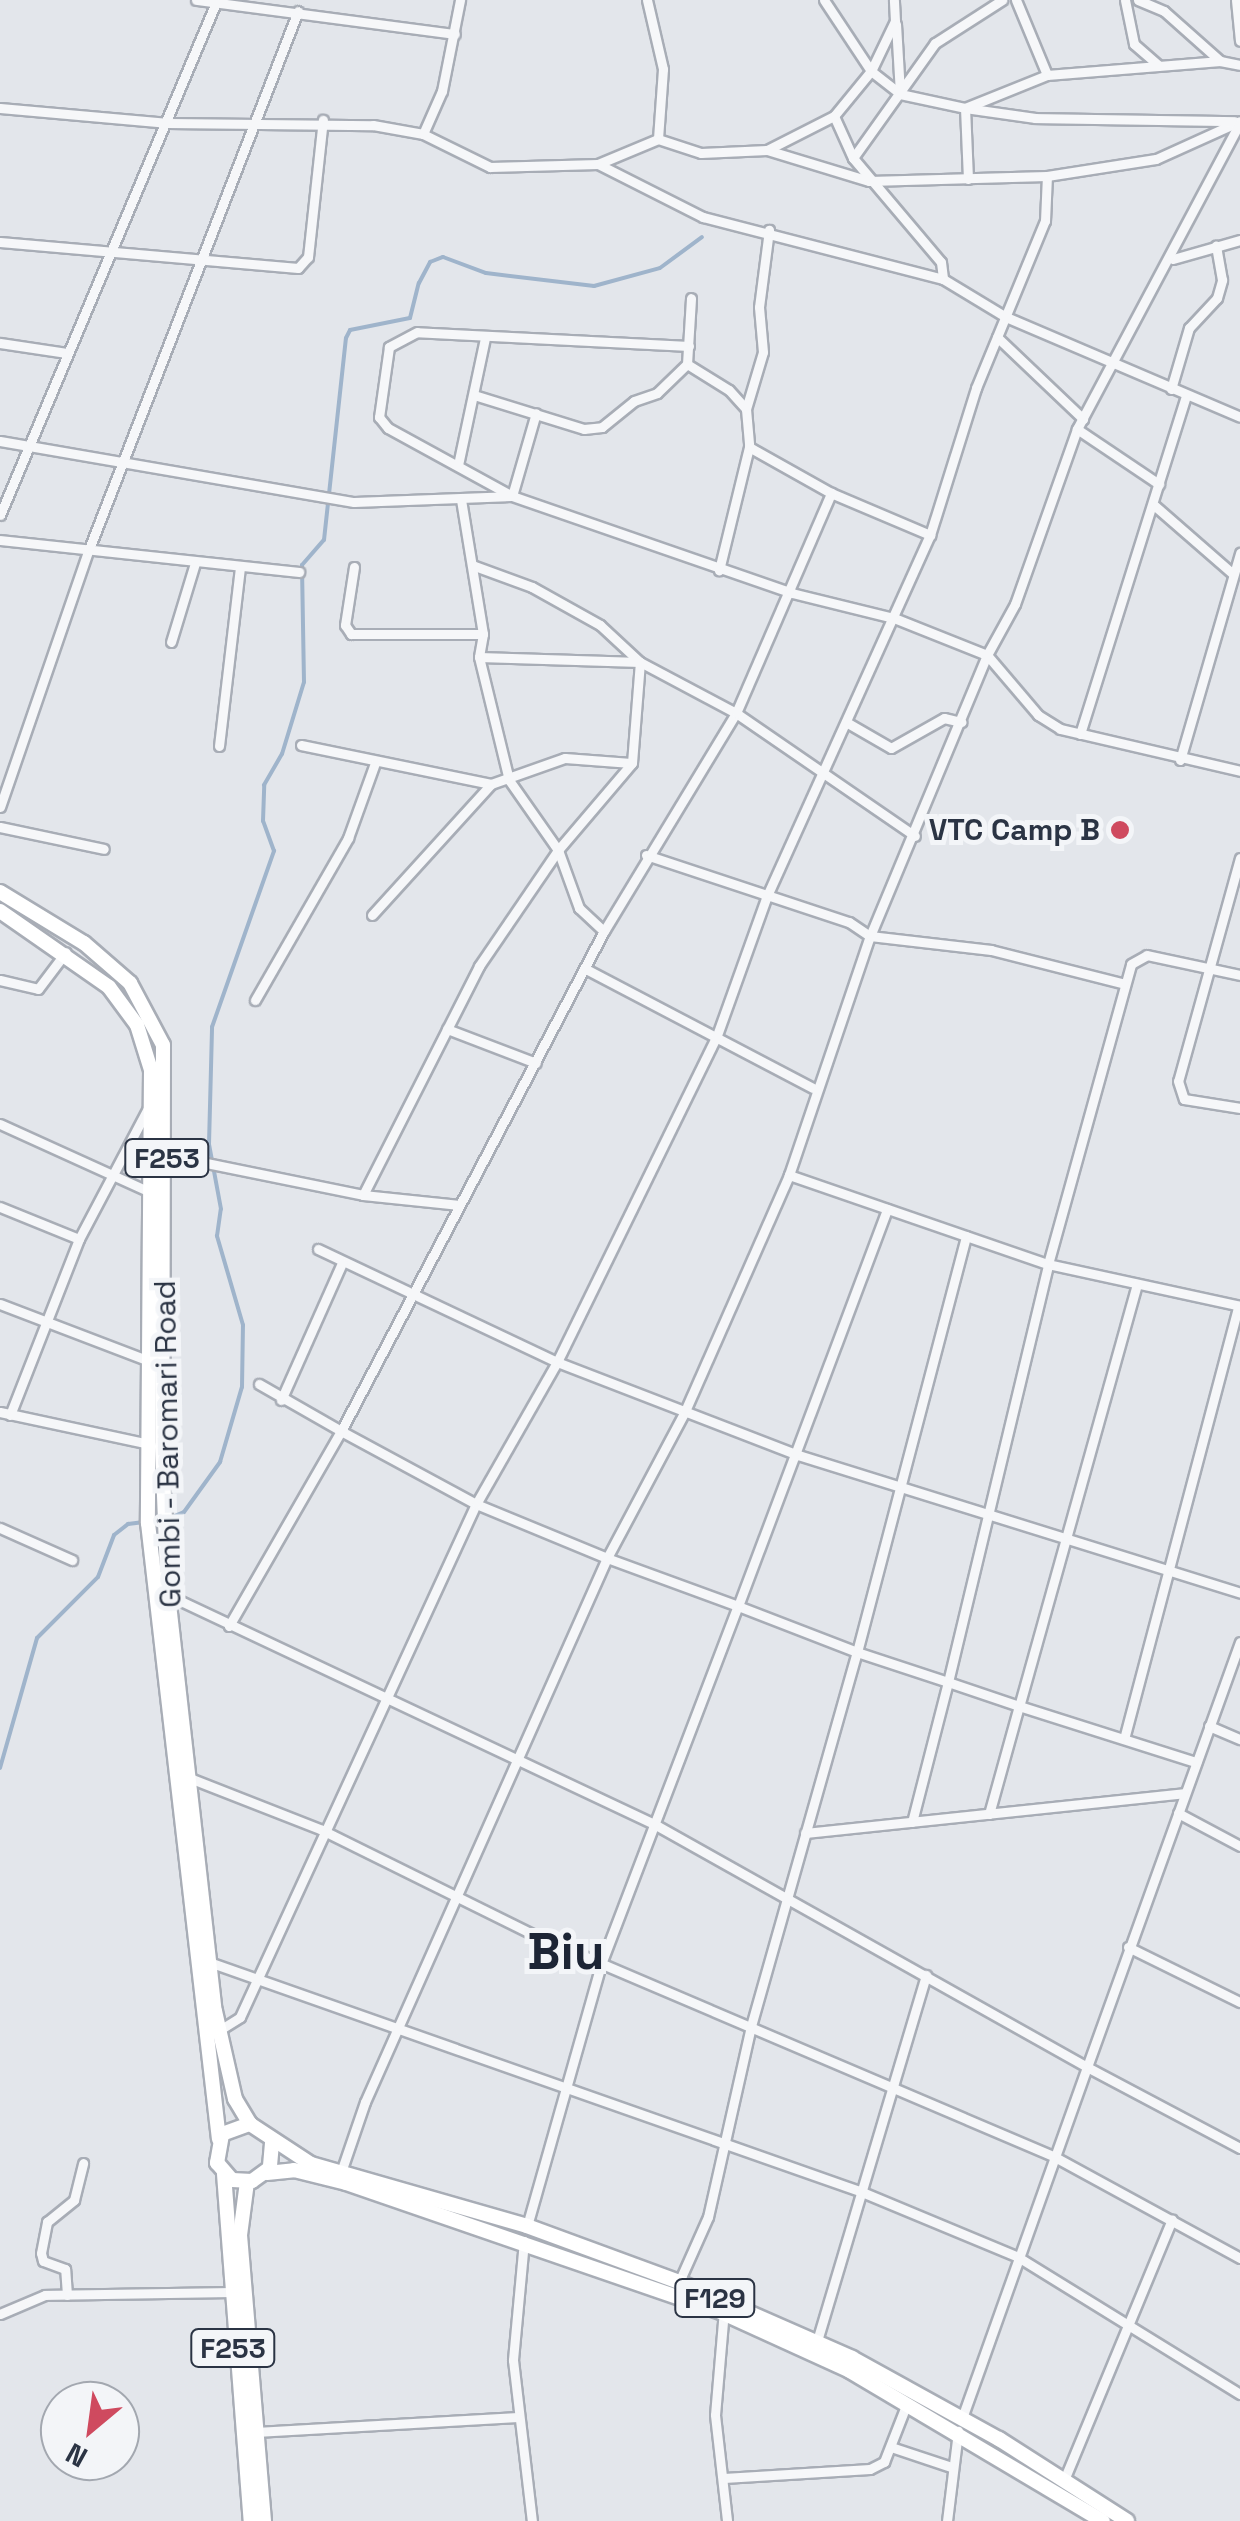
<!DOCTYPE html>
<style>
body{margin:0}
#map{position:relative;width:1240px;height:2521px;overflow:hidden;background:#e3e6eb;font-family:"Space Grotesk",sans-serif}
div>[style]{position:absolute}
[style*='--x']{left:calc(var(--x)*1px);top:calc(var(--y)*1px);width:calc(var(--w)*1px);rotate:calc(var(--a)*1deg)}
.stream>*{height:4px;margin:-2px;padding:0 2px;transform-origin:2px;border-radius:2px;background:#9fb4cb}
.roads{filter:drop-shadow(2px 0 #a8adb6) drop-shadow(-2px 0 #a8adb6) drop-shadow(0 2px #a8adb6) drop-shadow(0 -2px #a8adb6)}
.street>*{height:9px;margin:-4.5px;padding:0 4.5px;transform-origin:4.5px;border-radius:4.5px;background:#f6f7f9}
.primary>*{height:14px;margin:-7px;padding:0 7px;transform-origin:7px;border-radius:7px;background:#fff}
.dots>*{width:28px;height:28px;translate:-50% -50%;box-sizing:border-box;border:5px solid #f3f5f8;border-radius:50%}
span{translate:-50% -50%;white-space:nowrap;text-align:center;line-height:1.15;-webkit-text-stroke:10px #f3f5f8;paint-order:stroke}
.shield-label span{padding:2px 8px;background:#f3f5f8;border:2px solid;border-radius:8px;-webkit-text-stroke-width:0}
.shield-label{font-size:28px;color:#2b3444;font-weight:700}
.poi-label{font-size:30px;color:#2b3444;font-weight:700}
.right{translate:-100% -50%;text-align:right}
.street-label{font-size:30px;color:#2b3444}
.town-label{font-size:50px;color:#1d2535;font-weight:700}
.north{position:absolute;left:40px;top:2381px;width:100px;height:100px;box-sizing:border-box;background:#f3f5f8;border:2px solid #a3a8b0;border-radius:50%;rotate:209deg;font-size:28px;font-weight:700;line-height:40px;text-align:center;color:#2b3444}
.north::after{content:'';display:block;margin:auto;width:35px;height:45px;background:#cf4a5f;clip-path:polygon(50% 0,100% 100%,50% 72%,0 100%)}
</style>
<div id="map">
<div class="stream">
<div style="--x:170;--y:1518;--w:15;--a:-23"></div>
<div style="--x:184;--y:1512;--w:62;--a:-54.2"></div>
<div style="--x:220;--y:1462;--w:78;--a:-73.7"></div>
<div style="--x:242;--y:1387;--w:62;--a:-89.1"></div>
<div style="--x:243;--y:1325;--w:93;--a:-106.3"></div>
<div style="--x:217;--y:1236;--w:27;--a:-82"></div>
<div style="--x:221;--y:1209;--w:66;--a:-100.5"></div>
<div style="--x:209;--y:1144;--w:117;--a:-88.5"></div>
<div style="--x:212;--y:1027;--w:187;--a:-70.6"></div>
<div style="--x:274;--y:851;--w:32;--a:-110"></div>
<div style="--x:263;--y:821;--w:36;--a:-88"></div>
<div style="--x:264;--y:785;--w:36;--a:-60"></div>
<div style="--x:282;--y:754;--w:75;--a:-73"></div>
<div style="--x:304;--y:682;--w:117;--a:-91"></div>
<div style="--x:302;--y:565;--w:33;--a:-49"></div>
<div style="--x:324;--y:540;--w:203;--a:-83.8"></div>
<div style="--x:346;--y:338;--w:9;--a:-63"></div>
<div style="--x:350;--y:330;--w:61;--a:-11.3"></div>
<div style="--x:410;--y:318;--w:36;--a:-76"></div>
<div style="--x:419;--y:283;--w:24;--a:-62"></div>
<div style="--x:430;--y:262;--w:14;--a:-21"></div>
<div style="--x:443;--y:257;--w:46;--a:20.4"></div>
<div style="--x:486;--y:273;--w:109;--a:6.9"></div>
<div style="--x:594;--y:286;--w:68;--a:-15.3"></div>
<div style="--x:660;--y:268;--w:52;--a:-36.4"></div>
<div style="--x:0;--y:1768;--w:135;--a:-74.1"></div>
<div style="--x:37;--y:1638;--w:86;--a:-45"></div>
<div style="--x:98;--y:1577;--w:45;--a:-69.1"></div>
<div style="--x:114;--y:1535;--w:18;--a:-38"></div>
<div style="--x:128;--y:1524;--w:32;--a:-7"></div>
</div>
<div class="roads">
<div class="street">
<div style="--x:196;--y:0;--w:261;--a:7.5"></div>
<div style="--x:647;--y:0;--w:71;--a:76.9"></div>
<div style="--x:663;--y:69;--w:70;--a:94.1"></div>
<div style="--x:824;--y:0;--w:85;--a:56.5"></div>
<div style="--x:871;--y:71;--w:37;--a:38"></div>
<div style="--x:900;--y:94;--w:66;--a:12.2"></div>
<div style="--x:965;--y:108;--w:88;--a:-21.9"></div>
<div style="--x:1047;--y:75;--w:174;--a:-4.6"></div>
<div style="--x:1220;--y:61;--w:20;--a:11"></div>
<div style="--x:1016;--y:0;--w:81;--a:67.5"></div>
<div style="--x:1125;--y:0;--w:45;--a:78.4"></div>
<div style="--x:1134;--y:44;--w:33;--a:41"></div>
<div style="--x:1138;--y:0;--w:28;--a:23"></div>
<div style="--x:1164;--y:11;--w:74;--a:41.7"></div>
<div style="--x:1236;--y:0;--w:41;--a:84.4"></div>
<div style="--x:896;--y:24;--w:69;--a:86.7"></div>
<div style="--x:0;--y:108;--w:169;--a:5.1"></div>
<div style="--x:168;--y:123;--w:205;--a:0.6"></div>
<div style="--x:373;--y:125;--w:51;--a:10.2"></div>
<div style="--x:423;--y:134;--w:75;--a:26.2"></div>
<div style="--x:490;--y:167;--w:108;--a:-1.6"></div>
<div style="--x:598;--y:164;--w:118;--a:26.8"></div>
<div style="--x:703;--y:217;--w:248;--a:14.5"></div>
<div style="--x:943;--y:279;--w:74;--a:31.1"></div>
<div style="--x:1006;--y:317;--w:254;--a:23.1"></div>
<div style="--x:834;--y:116;--w:46;--a:65.7"></div>
<div style="--x:853;--y:158;--w:136;--a:49.8"></div>
<div style="--x:941;--y:262;--w:17;--a:83"></div>
<div style="--x:423;--y:134;--w:47;--a:-66.2"></div>
<div style="--x:442;--y:91;--w:93;--a:-78.8"></div>
<div style="--x:767;--y:150;--w:75;--a:-26.9"></div>
<div style="--x:834;--y:116;--w:58;--a:-50.6"></div>
<div style="--x:871;--y:71;--w:55;--a:-64.4"></div>
<div style="--x:895;--y:21;--w:21;--a:-93"></div>
<div style="--x:853;--y:158;--w:141;--a:-54.5"></div>
<div style="--x:935;--y:43;--w:80;--a:-32.7"></div>
<div style="--x:598;--y:164;--w:65;--a:-22.6"></div>
<div style="--x:658;--y:139;--w:45;--a:18"></div>
<div style="--x:701;--y:153;--w:66;--a:-2.6"></div>
<div style="--x:767;--y:150;--w:107;--a:16.9"></div>
<div style="--x:869;--y:181;--w:178;--a:-1.6"></div>
<div style="--x:1047;--y:176;--w:110;--a:-8.9"></div>
<div style="--x:1156;--y:159;--w:92;--a:-24.3"></div>
<div style="--x:968;--y:179;--w:71;--a:-92.4"></div>
<div style="--x:965;--y:108;--w:71;--a:8.1"></div>
<div style="--x:1035;--y:118;--w:199;--a:0.9"></div>
<div style="--x:0;--y:242;--w:299;--a:5"></div>
<div style="--x:298;--y:268;--w:15;--a:-48"></div>
<div style="--x:308;--y:257;--w:138;--a:-83.8"></div>
<div style="--x:1173;--y:259;--w:70;--a:-15.8"></div>
<div style="--x:997;--y:337;--w:119;--a:43.6"></div>
<div style="--x:0;--y:343;--w:68;--a:8.5"></div>
<div style="--x:689;--y:346;--w:272;--a:-177.1"></div>
<div style="--x:417;--y:332;--w:32;--a:152"></div>
<div style="--x:389;--y:347;--w:71;--a:98.1"></div>
<div style="--x:379;--y:417;--w:14;--a:51"></div>
<div style="--x:388;--y:428;--w:141;--a:28.7"></div>
<div style="--x:512;--y:496;--w:296;--a:19.1"></div>
<div style="--x:792;--y:593;--w:105;--a:13.8"></div>
<div style="--x:894;--y:618;--w:100;--a:21.7"></div>
<div style="--x:987;--y:655;--w:79;--a:49.6"></div>
<div style="--x:1038;--y:715;--w:26;--a:32"></div>
<div style="--x:1060;--y:729;--w:185;--a:13.1"></div>
<div style="--x:687;--y:364;--w:49;--a:31.8"></div>
<div style="--x:729;--y:390;--w:25;--a:48"></div>
<div style="--x:746;--y:409;--w:38;--a:85"></div>
<div style="--x:749;--y:447;--w:127;--a:103.7"></div>
<div style="--x:1171;--y:389;--w:64;--a:-73.6"></div>
<div style="--x:1189;--y:328;--w:41;--a:-47"></div>
<div style="--x:1217;--y:298;--w:19;--a:-74"></div>
<div style="--x:1222;--y:280;--w:35;--a:-100"></div>
<div style="--x:474;--y:395;--w:115;--a:17.2"></div>
<div style="--x:584;--y:429;--w:18;--a:-6"></div>
<div style="--x:602;--y:427;--w:41;--a:-39.1"></div>
<div style="--x:634;--y:401;--w:24;--a:-19"></div>
<div style="--x:657;--y:393;--w:42;--a:-44"></div>
<div style="--x:687;--y:364;--w:66;--a:-86.5"></div>
<div style="--x:746;--y:409;--w:59;--a:-73.4"></div>
<div style="--x:763;--y:352;--w:45;--a:-95.1"></div>
<div style="--x:759;--y:307;--w:78;--a:-82.6"></div>
<div style="--x:1077;--y:429;--w:99;--a:33.9"></div>
<div style="--x:0;--y:441;--w:359;--a:9.8"></div>
<div style="--x:354;--y:502;--w:157;--a:-2.2"></div>
<div style="--x:749;--y:447;--w:94;--a:29.3"></div>
<div style="--x:831;--y:493;--w:108;--a:23"></div>
<div style="--x:458;--y:465;--w:130;--a:-78"></div>
<div style="--x:512;--y:496;--w:86;--a:-73.9"></div>
<div style="--x:1155;--y:506;--w:103;--a:41.1"></div>
<div style="--x:0;--y:515;--w:559;--a:-67.15"></div>
<div style="--x:0;--y:540;--w:301;--a:6.1"></div>
<div style="--x:472;--y:565;--w:64;--a:20.1"></div>
<div style="--x:532;--y:587;--w:78;--a:29.2"></div>
<div style="--x:600;--y:625;--w:54;--a:42.8"></div>
<div style="--x:640;--y:662;--w:109;--a:28"></div>
<div style="--x:736;--y:713;--w:217;--a:34.5"></div>
<div style="--x:354;--y:567;--w:59;--a:98.8"></div>
<div style="--x:345;--y:625;--w:11;--a:56"></div>
<div style="--x:351;--y:634;--w:132;--a:0"></div>
<div style="--x:483;--y:634;--w:137;--a:-99.3"></div>
<div style="--x:483;--y:634;--w:23;--a:100"></div>
<div style="--x:479;--y:657;--w:127;--a:76.3"></div>
<div style="--x:509;--y:780;--w:85;--a:55"></div>
<div style="--x:558;--y:850;--w:62;--a:70.1"></div>
<div style="--x:579;--y:908;--w:34;--a:43"></div>
<div style="--x:171;--y:642;--w:83;--a:-73.1"></div>
<div style="--x:479;--y:657;--w:161;--a:1.8"></div>
<div style="--x:846;--y:722;--w:52;--a:30"></div>
<div style="--x:891;--y:748;--w:61;--a:-29.5"></div>
<div style="--x:944;--y:718;--w:18;--a:13"></div>
<div style="--x:1080;--y:734;--w:355;--a:-72.6"></div>
<div style="--x:301;--y:745;--w:194;--a:11.6"></div>
<div style="--x:219;--y:746;--w:181;--a:-83.3"></div>
<div style="--x:1180;--y:760;--w:216;--a:-73.8"></div>
<div style="--x:0;--y:807;--w:273;--a:-71"></div>
<div style="--x:89;--y:549;--w:577;--a:-68.77"></div>
<div style="--x:0;--y:827;--w:106;--a:11.9"></div>
<div style="--x:646;--y:855;--w:214;--a:18.3"></div>
<div style="--x:849;--y:922;--w:25;--a:34"></div>
<div style="--x:870;--y:936;--w:122;--a:6.6"></div>
<div style="--x:991;--y:950;--w:138;--a:14.2"></div>
<div style="--x:1240;--y:858;--w:231;--a:105.5"></div>
<div style="--x:1178;--y:1081;--w:19;--a:72"></div>
<div style="--x:1184;--y:1099;--w:57;--a:9.1"></div>
<div style="--x:372;--y:915;--w:177;--a:-47.7"></div>
<div style="--x:491;--y:784;--w:78;--a:-19.4"></div>
<div style="--x:565;--y:758;--w:66;--a:4.3"></div>
<div style="--x:586;--y:969;--w:256;--a:27.7"></div>
<div style="--x:0;--y:980;--w:39;--a:13"></div>
<div style="--x:38;--y:989;--w:46;--a:-52.9"></div>
<div style="--x:255;--y:1000;--w:187;--a:-60.1"></div>
<div style="--x:348;--y:838;--w:80;--a:-70.2"></div>
<div style="--x:447;--y:1029;--w:95;--a:20.9"></div>
<div style="--x:0;--y:1124;--w:167;--a:24.4"></div>
<div style="--x:167;--y:1155;--w:200;--a:11.5"></div>
<div style="--x:363;--y:1195;--w:97;--a:5.9"></div>
<div style="--x:789;--y:1175;--w:274;--a:19"></div>
<div style="--x:1048;--y:1264;--w:197;--a:12.3"></div>
<div style="--x:363;--y:1195;--w:257;--a:-63.1"></div>
<div style="--x:479;--y:966;--w:140;--a:-55.7"></div>
<div style="--x:558;--y:850;--w:114;--a:-49.6"></div>
<div style="--x:632;--y:763;--w:101;--a:-85.5"></div>
<div style="--x:0;--y:1207;--w:85;--a:22.1"></div>
<div style="--x:318;--y:1249;--w:264;--a:25.3"></div>
<div style="--x:557;--y:1362;--w:258;--a:21.1"></div>
<div style="--x:798;--y:1455;--w:463;--a:17.3"></div>
<div style="--x:1137;--y:1284;--w:438;--a:105.6"></div>
<div style="--x:1019;--y:1706;--w:186;--a:17.6"></div>
<div style="--x:0;--y:1304;--w:157;--a:20.9"></div>
<div style="--x:259;--y:1384;--w:95;--a:29.8"></div>
<div style="--x:341;--y:1431;--w:565;--a:-62.26"></div>
<div style="--x:604;--y:931;--w:255;--a:-58.8"></div>
<div style="--x:736;--y:713;--w:240;--a:-66.6"></div>
<div style="--x:281;--y:1400;--w:150;--a:-66"></div>
<div style="--x:0;--y:1412;--w:152;--a:12.1"></div>
<div style="--x:10;--y:1415;--w:189;--a:-68.6"></div>
<div style="--x:79;--y:1239;--w:148;--a:-62.2"></div>
<div style="--x:0;--y:1528;--w:79;--a:24"></div>
<div style="--x:168;--y:1595;--w:537;--a:25.23"></div>
<div style="--x:654;--y:1824;--w:497;--a:29.3"></div>
<div style="--x:1087;--y:2067;--w:373;--a:109.6"></div>
<div style="--x:1240;--y:1642;--w:452;--a:109.8"></div>
<div style="--x:1087;--y:2067;--w:173;--a:27.9"></div>
<div style="--x:1209;--y:1726;--w:34;--a:23"></div>
<div style="--x:1124;--y:1739;--w:448;--a:-75.2"></div>
<div style="--x:187;--y:1777;--w:145;--a:21.4"></div>
<div style="--x:322;--y:1830;--w:234;--a:26.3"></div>
<div style="--x:532;--y:1934;--w:566;--a:23.08"></div>
<div style="--x:1053;--y:2156;--w:213;--a:28.6"></div>
<div style="--x:1178;--y:1813;--w:70;--a:28"></div>
<div style="--x:989;--y:1814;--w:112;--a:-74.5"></div>
<div style="--x:1019;--y:1706;--w:75;--a:-161.3"></div>
<div style="--x:948;--y:1682;--w:430;--a:-76.5"></div>
<div style="--x:1048;--y:1264;--w:311;--a:-74.5"></div>
<div style="--x:1131;--y:964;--w:18;--a:-29"></div>
<div style="--x:1147;--y:955;--w:95;--a:12.1"></div>
<div style="--x:912;--y:1822;--w:145;--a:-75.6"></div>
<div style="--x:948;--y:1682;--w:96;--a:-161.8"></div>
<div style="--x:857;--y:1652;--w:430;--a:-75.3"></div>
<div style="--x:805;--y:1833;--w:381;--a:-6"></div>
<div style="--x:1128;--y:1947;--w:125;--a:26.2"></div>
<div style="--x:209;--y:1962;--w:692;--a:19.4"></div>
<div style="--x:862;--y:2192;--w:169;--a:22.6"></div>
<div style="--x:1018;--y:2257;--w:261;--a:31.7"></div>
<div style="--x:218;--y:2031;--w:26;--a:-32"></div>
<div style="--x:240;--y:2017;--w:565;--a:-65.3"></div>
<div style="--x:476;--y:1504;--w:153;--a:-151.6"></div>
<div style="--x:341;--y:1431;--w:225;--a:119.9"></div>
<div style="--x:341;--y:2172;--w:74;--a:-71.1"></div>
<div style="--x:365;--y:2102;--w:595;--a:-66.02"></div>
<div style="--x:607;--y:1558;--w:142;--a:-157.6"></div>
<div style="--x:476;--y:1504;--w:163;--a:-60.3"></div>
<div style="--x:557;--y:1362;--w:361;--a:-63.9"></div>
<div style="--x:716;--y:1038;--w:149;--a:-70.3"></div>
<div style="--x:766;--y:898;--w:398;--a:-65.7"></div>
<div style="--x:930;--y:535;--w:154;--a:-72.6"></div>
<div style="--x:976;--y:388;--w:181;--a:-67.6"></div>
<div style="--x:1045;--y:221;--w:45;--a:-87.5"></div>
<div style="--x:527;--y:2226;--w:272;--a:-74.2"></div>
<div style="--x:601;--y:1964;--w:383;--a:-69.1"></div>
<div style="--x:738;--y:1606;--w:140;--a:-159.9"></div>
<div style="--x:607;--y:1558;--w:166;--a:-62"></div>
<div style="--x:685;--y:1411;--w:258;--a:-66.2"></div>
<div style="--x:789;--y:1175;--w:252;--a:-71.3"></div>
<div style="--x:870;--y:936;--w:304;--a:-67.4"></div>
<div style="--x:987;--y:655;--w:58;--a:-61.2"></div>
<div style="--x:1015;--y:604;--w:186;--a:-70.5"></div>
<div style="--x:1077;--y:429;--w:347;--a:-62"></div>
<div style="--x:524;--y:2241;--w:120;--a:95.3"></div>
<div style="--x:513;--y:2360;--w:162;--a:83.3"></div>
<div style="--x:679;--y:2282;--w:71;--a:-66"></div>
<div style="--x:708;--y:2217;--w:196;--a:-77.3"></div>
<div style="--x:751;--y:2026;--w:389;--a:-74.2"></div>
<div style="--x:857;--y:1652;--w:128;--a:-158.9"></div>
<div style="--x:738;--y:1606;--w:424;--a:-69.4"></div>
<div style="--x:67;--y:2295;--w:26;--a:-94"></div>
<div style="--x:65;--y:2269;--w:23;--a:-160"></div>
<div style="--x:43;--y:2261;--w:8;--a:-104"></div>
<div style="--x:41;--y:2253;--w:32;--a:-79"></div>
<div style="--x:47;--y:2222;--w:35;--a:-39"></div>
<div style="--x:74;--y:2200;--w:38;--a:-76"></div>
<div style="--x:724;--y:2310;--w:105;--a:94.9"></div>
<div style="--x:715;--y:2415;--w:107;--a:83.5"></div>
<div style="--x:0;--y:2314;--w:49;--a:-22.9"></div>
<div style="--x:45;--y:2295;--w:183;--a:-0.9"></div>
<div style="--x:817;--y:2341;--w:382;--a:-73.4"></div>
<div style="--x:256;--y:2432;--w:262;--a:-3.3"></div>
<div style="--x:891;--y:2447;--w:63;--a:18.4"></div>
<div style="--x:724;--y:2478;--w:146;--a:-3.5"></div>
<div style="--x:870;--y:2469;--w:16;--a:-27"></div>
<div style="--x:884;--y:2462;--w:63;--a:-68.7"></div>
<div style="--x:1064;--y:2480;--w:282;--a:-67.5"></div>
<div style="--x:947;--y:2521;--w:91;--a:-83"></div>
</div>
<div class="primary">
<div style="--x:0;--y:892;--w:98;--a:31.3"></div>
<div style="--x:84;--y:943;--w:61;--a:41"></div>
<div style="--x:130;--y:983;--w:70;--a:62"></div>
<div style="--x:163;--y:1045;--w:401;--a:90.1"></div>
<div style="--x:162;--y:1446;--w:149;--a:87.7"></div>
<div style="--x:168;--y:1595;--w:419;--a:83.6"></div>
<div style="--x:215;--y:2011;--w:90;--a:77.2"></div>
<div style="--x:235;--y:2099;--w:29;--a:59"></div>
<div style="--x:0;--y:911;--w:133;--a:34.9"></div>
<div style="--x:109;--y:987;--w:47;--a:53.6"></div>
<div style="--x:137;--y:1025;--w:47;--a:72.7"></div>
<div style="--x:151;--y:1070;--w:453;--a:90.4"></div>
<div style="--x:148;--y:1523;--w:620;--a:83.43"></div>
<div style="--x:272;--y:2143;--w:25;--a:95"></div>
<div style="--x:270;--y:2168;--w:22;--a:144"></div>
<div style="--x:252;--y:2181;--w:20;--a:-177"></div>
<div style="--x:232;--y:2180;--w:23;--a:-131"></div>
<div style="--x:217;--y:2163;--w:29;--a:-80"></div>
<div style="--x:222;--y:2134;--w:30;--a:-20"></div>
<div style="--x:250;--y:2124;--w:73;--a:33.3"></div>
<div style="--x:311;--y:2164;--w:225;--a:16"></div>
<div style="--x:527;--y:2226;--w:162;--a:20.2"></div>
<div style="--x:679;--y:2282;--w:189;--a:23.7"></div>
<div style="--x:852;--y:2358;--w:168;--a:28.9"></div>
<div style="--x:999;--y:2439;--w:152;--a:32.6"></div>
<div style="--x:267;--y:2173;--w:27;--a:-6"></div>
<div style="--x:294;--y:2170;--w:54;--a:14"></div>
<div style="--x:346;--y:2183;--w:399;--a:19"></div>
<div style="--x:723;--y:2313;--w:140;--a:24.5"></div>
<div style="--x:850;--y:2371;--w:294;--a:30.7"></div>
<div style="--x:224;--y:2174;--w:348;--a:85.6"></div>
<div style="--x:247;--y:2182;--w:53;--a:97.5"></div>
<div style="--x:240;--y:2235;--w:287;--a:85.2"></div>
</div>
</div>
<div class="dots">
<div style="left:1120px;top:830px;background:#cf4a5f"></div>
</div>
<div class="shield-label">
<span style="left:167px;top:1158px">F253</span>
<span style="left:715px;top:2298px">F129</span>
<span style="left:233px;top:2348px">F253</span>
</div>
<div class="poi-label">
<span class="right" style="left:1100px;top:830px">VTC Camp B</span>
</div>
<div class="street-label">
<span style="left:168px;top:1444px;rotate:-91deg">Gombi - Baromari Road</span>
</div>
<div class="town-label">
<span style="left:566px;top:1953px">Biu</span>
</div>
<div class="north">N</div>
</div>
